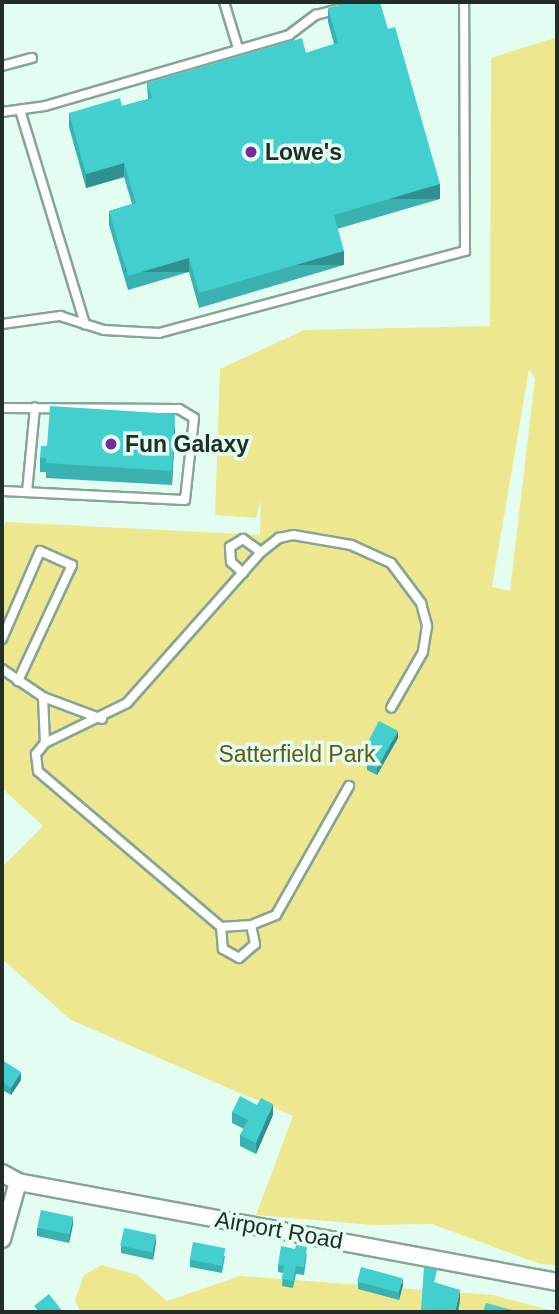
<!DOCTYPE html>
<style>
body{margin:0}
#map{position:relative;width:559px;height:1314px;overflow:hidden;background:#e3fef1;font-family:Helvetica,sans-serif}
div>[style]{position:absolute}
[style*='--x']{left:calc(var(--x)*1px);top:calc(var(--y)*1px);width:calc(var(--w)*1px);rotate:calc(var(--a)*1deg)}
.green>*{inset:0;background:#ede78f}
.roads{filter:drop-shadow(2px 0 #85a595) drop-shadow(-2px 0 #85a595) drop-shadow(0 2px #85a595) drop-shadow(0 -2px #85a595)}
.service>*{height:8px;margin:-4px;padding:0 4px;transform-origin:4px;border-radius:4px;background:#fff}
.minor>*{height:16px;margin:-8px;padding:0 8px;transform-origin:8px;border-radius:8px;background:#fff}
.wall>*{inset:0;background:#39b2b1}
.shaded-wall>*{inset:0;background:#2e9190;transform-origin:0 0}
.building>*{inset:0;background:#42cfce;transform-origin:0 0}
.dots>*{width:19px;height:19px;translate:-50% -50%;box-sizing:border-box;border:4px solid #e3fef1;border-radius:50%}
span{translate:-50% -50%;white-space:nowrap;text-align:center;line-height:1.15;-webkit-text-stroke:7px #e3fef1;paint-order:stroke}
.poi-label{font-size:23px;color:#212e28;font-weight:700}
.left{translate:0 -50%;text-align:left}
.park-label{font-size:23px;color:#5f5a12}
.street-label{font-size:23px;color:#212e28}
.frame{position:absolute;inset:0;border:4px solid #212e28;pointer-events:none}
</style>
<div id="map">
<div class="green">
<div style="clip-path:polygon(evenodd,557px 37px,556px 797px,557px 1265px,540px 1264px,432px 1224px,372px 1225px,256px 1215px,293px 1116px,71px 1020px,2px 959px,2px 867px,43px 826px,2px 788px,2px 545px,5px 522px,260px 535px,261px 501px,256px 518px,215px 515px,220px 369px,304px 330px,490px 326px,491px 58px,557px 37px,529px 369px,535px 378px,510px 591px,492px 587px,529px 369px)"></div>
<div style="clip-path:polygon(102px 1265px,137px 1275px,167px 1301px,240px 1276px,493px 1295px,557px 1312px,80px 1312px,75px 1299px,84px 1275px)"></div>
</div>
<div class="roads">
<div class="service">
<div style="--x:224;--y:2;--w:48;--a:73.1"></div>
<div style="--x:2;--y:66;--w:31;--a:-15"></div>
<div style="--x:20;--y:110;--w:224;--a:73.1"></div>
<div style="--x:2;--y:112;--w:43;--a:-7.9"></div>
<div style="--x:45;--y:106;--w:254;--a:-16.2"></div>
<div style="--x:289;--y:35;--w:34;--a:-37"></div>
<div style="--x:316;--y:15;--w:23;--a:-15"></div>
<div style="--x:2;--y:324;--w:59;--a:-7.9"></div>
<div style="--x:60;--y:316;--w:46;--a:17.7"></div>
<div style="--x:104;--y:330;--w:55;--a:3.1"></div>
<div style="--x:159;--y:333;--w:317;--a:-15"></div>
<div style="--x:465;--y:251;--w:249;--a:-90.2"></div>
<div style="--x:2;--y:408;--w:177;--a:0.3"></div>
<div style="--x:179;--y:409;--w:17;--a:31"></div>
<div style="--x:194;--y:418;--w:82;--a:96.3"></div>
<div style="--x:185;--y:500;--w:183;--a:-177.2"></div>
<div style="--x:27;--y:492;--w:85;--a:-84.6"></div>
<div style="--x:243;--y:573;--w:16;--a:-137"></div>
<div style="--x:231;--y:562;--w:15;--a:-94"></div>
<div style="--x:230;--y:547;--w:15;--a:-32"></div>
<div style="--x:243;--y:539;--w:22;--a:36"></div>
<div style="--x:2;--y:639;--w:96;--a:-66.6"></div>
<div style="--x:40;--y:551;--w:35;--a:24"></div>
<div style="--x:72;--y:565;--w:128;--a:115"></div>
<div style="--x:2;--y:669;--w:50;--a:34.3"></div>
<div style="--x:43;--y:697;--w:63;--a:20.4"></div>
<div style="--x:43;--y:697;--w:46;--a:87.5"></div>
<div style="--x:349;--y:786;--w:148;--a:119.5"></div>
<div style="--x:276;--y:915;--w:27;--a:158"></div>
<div style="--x:251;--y:925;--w:30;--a:176"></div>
<div style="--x:221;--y:927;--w:240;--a:-139.6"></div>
<div style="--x:38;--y:771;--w:17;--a:-97"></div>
<div style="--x:36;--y:754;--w:14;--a:-51"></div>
<div style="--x:45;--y:743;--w:91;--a:-26"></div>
<div style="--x:127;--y:703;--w:202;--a:-48.4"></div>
<div style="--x:261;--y:552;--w:23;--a:-38"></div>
<div style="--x:279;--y:538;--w:14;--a:-12"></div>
<div style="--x:293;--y:535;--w:59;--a:9.8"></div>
<div style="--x:351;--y:545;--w:44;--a:24.2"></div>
<div style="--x:391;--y:563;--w:50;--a:53.1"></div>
<div style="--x:421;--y:603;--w:24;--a:75"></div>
<div style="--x:427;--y:626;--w:26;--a:99"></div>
<div style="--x:423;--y:652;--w:64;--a:119.7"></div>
<div style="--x:221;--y:927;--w:22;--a:85"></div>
<div style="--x:223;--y:949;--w:18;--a:29"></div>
<div style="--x:239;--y:958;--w:21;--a:-41"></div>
<div style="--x:255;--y:944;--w:19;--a:-102"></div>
</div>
<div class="minor">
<div style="--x:2;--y:1173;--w:18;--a:29"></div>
<div style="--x:18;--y:1182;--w:548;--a:10.51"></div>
<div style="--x:2;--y:1239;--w:59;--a:-74.3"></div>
</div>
</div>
<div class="wall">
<div style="clip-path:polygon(328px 8px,440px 199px,337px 229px,344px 265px,199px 308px,189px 272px,128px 290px,109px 225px,109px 211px,132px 204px,124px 177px,86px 188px,69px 127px,69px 113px,122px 106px,148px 99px,147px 83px,306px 53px,334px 44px,328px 22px)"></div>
<div style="clip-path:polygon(175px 428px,172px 485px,46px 478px,46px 472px,40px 472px,40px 458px,47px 446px)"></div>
<div style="clip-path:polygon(398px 738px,377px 775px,367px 770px,367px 761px,363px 759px,363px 751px)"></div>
<div style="clip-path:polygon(2px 1060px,21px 1080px,11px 1095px,2px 1090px)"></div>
<div style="clip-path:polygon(232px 1112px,273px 1115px,256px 1154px,240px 1146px,240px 1135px,244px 1129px,232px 1123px)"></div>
<div style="clip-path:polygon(73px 1224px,69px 1243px,37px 1236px,37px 1228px)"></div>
<div style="clip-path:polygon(156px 1242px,153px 1260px,121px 1253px,121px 1246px)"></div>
<div style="clip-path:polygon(307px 1254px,304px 1275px,296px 1274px,293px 1288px,282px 1286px,283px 1273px,278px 1272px,278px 1265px)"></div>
<div style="clip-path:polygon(225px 1256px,222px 1273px,190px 1267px,190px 1260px)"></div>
<div style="clip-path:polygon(358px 1282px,403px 1285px,399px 1300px,358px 1289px)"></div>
</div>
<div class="shaded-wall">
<div style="clip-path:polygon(124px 163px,124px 177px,86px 188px,86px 174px)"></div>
<div style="left:440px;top:184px;width:15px;height:110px;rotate:90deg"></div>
<div style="left:344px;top:251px;width:14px;height:151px;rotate:90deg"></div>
<div style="left:189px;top:258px;width:14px;height:64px;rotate:90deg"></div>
<div style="clip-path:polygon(175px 414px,175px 428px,172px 485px,172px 471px)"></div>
<div style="clip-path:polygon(398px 731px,398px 738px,377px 775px,377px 768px)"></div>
<div style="clip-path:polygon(21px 1072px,21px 1080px,11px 1095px,11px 1088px)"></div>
<div style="clip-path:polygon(273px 1104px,273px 1115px,256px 1154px,256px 1143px)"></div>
<div style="clip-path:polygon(73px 1217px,73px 1224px,69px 1243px,69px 1235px)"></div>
<div style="clip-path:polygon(156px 1235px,156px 1242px,153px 1260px,153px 1252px)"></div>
<div style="clip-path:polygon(403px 1278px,403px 1285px,399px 1300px,399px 1292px)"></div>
<div style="clip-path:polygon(460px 1290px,460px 1301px,458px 1312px,455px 1312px)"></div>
</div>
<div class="building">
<div style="clip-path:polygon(350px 2px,380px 2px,388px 29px,395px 27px,440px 184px,334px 215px,344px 251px,199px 293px,189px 258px,128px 276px,109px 211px,136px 203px,124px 163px,86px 174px,69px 113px,120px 98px,122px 106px,152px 98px,147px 83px,302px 38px,306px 53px,338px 43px,328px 8px)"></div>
<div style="clip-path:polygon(50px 406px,175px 414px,172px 471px,46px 463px,46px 458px,40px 458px,41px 446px,47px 446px)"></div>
<div style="clip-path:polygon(379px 721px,398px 731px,377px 768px,367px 762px,370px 755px,363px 751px)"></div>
<div style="clip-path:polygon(2px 1060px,21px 1072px,11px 1088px,2px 1082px)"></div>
<div style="clip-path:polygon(240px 1096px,257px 1105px,261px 1098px,273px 1104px,256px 1143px,240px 1135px,248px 1120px,232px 1112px)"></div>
<div style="left:41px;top:1210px;width:33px;height:18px;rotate:12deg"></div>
<div style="left:124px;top:1228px;width:33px;height:18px;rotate:12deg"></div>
<div style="left:193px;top:1242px;width:33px;height:18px;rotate:11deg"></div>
<div style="clip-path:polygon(296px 1245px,307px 1247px,304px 1267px,296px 1266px,293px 1281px,282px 1279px,284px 1266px,278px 1265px,281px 1246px,295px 1249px)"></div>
<div style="left:361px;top:1267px;width:43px;height:15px;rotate:15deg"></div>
<div style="clip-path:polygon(424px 1267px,437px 1270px,434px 1282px,460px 1290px,455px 1312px,432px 1312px,421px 1310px)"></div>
<div style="clip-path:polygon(49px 1294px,63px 1312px,39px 1312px,34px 1306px)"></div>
<div style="clip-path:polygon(486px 1303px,516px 1311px,516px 1312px,483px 1312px)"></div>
</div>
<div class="dots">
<div style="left:251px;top:152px;background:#792b9c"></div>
<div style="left:111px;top:444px;background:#792b9c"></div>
</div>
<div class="poi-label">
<span class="left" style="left:265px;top:152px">Lowe's</span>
<span class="left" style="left:125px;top:444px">Fun Galaxy</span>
</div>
<div class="park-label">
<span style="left:297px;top:754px">Satterfield Park</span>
</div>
<div class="street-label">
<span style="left:279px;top:1230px;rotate:10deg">Airport Road</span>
</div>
<div class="frame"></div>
</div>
